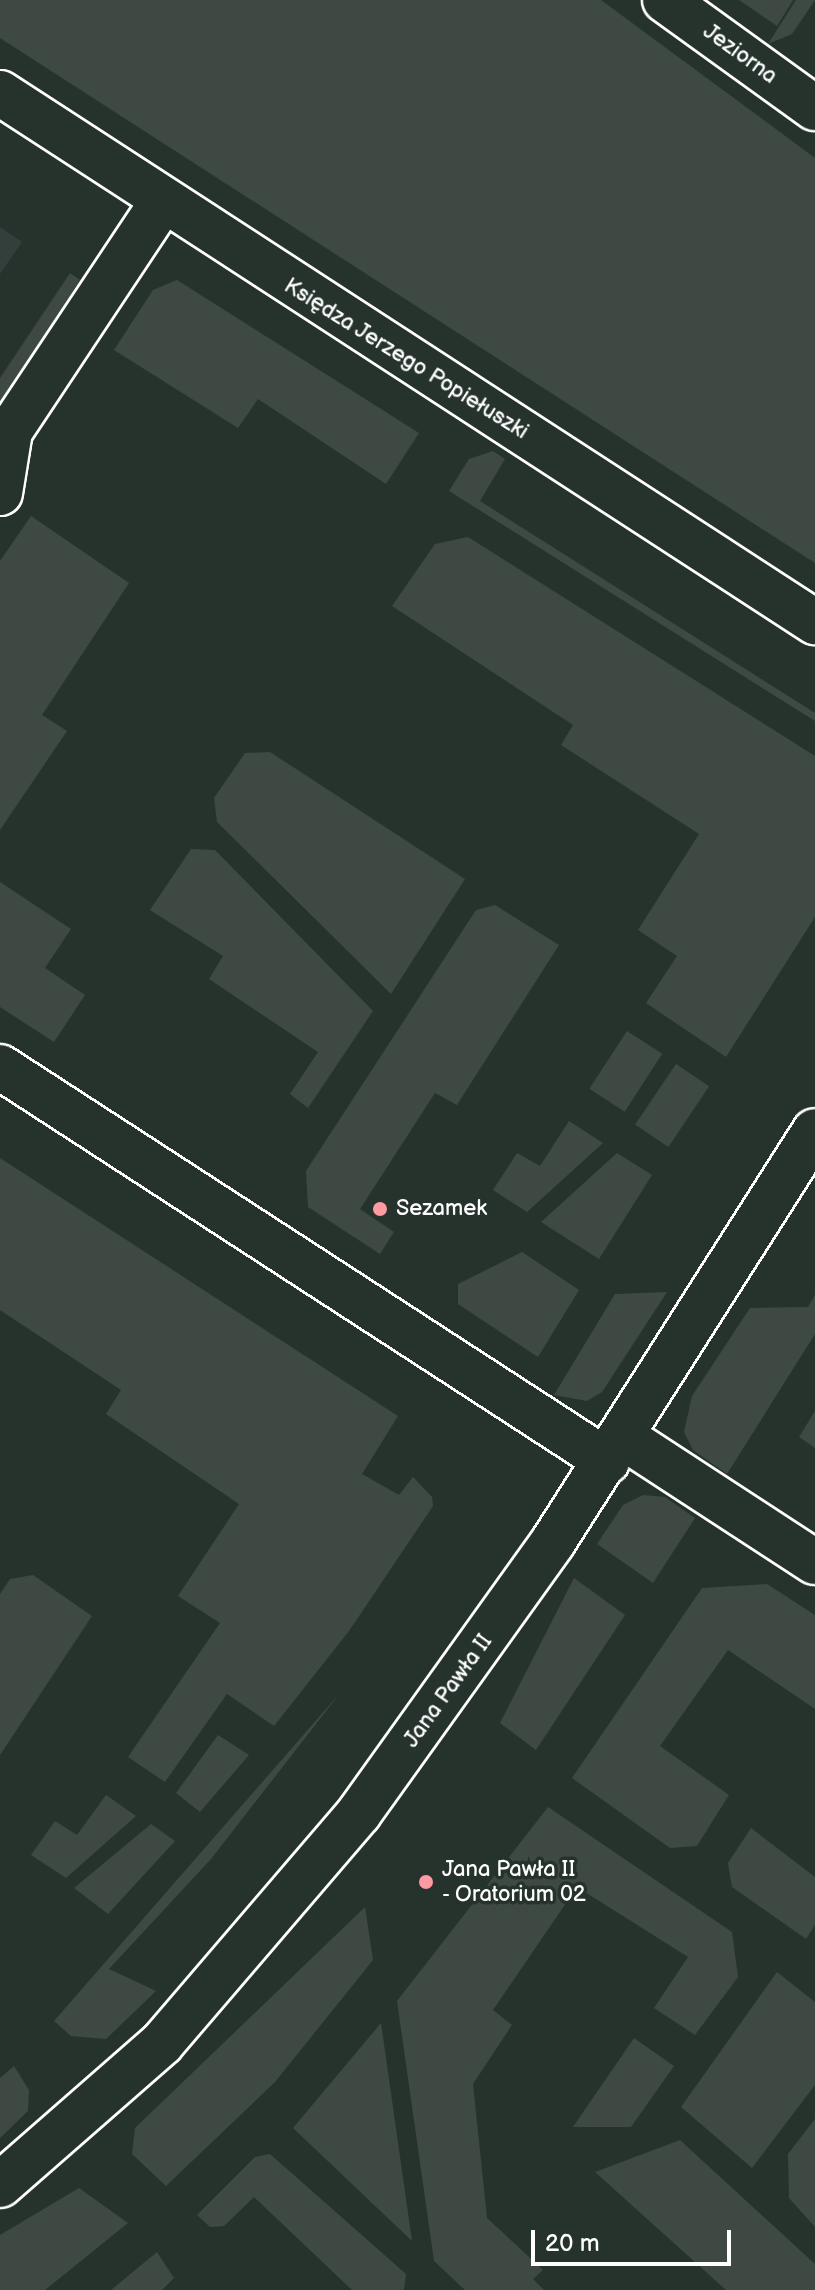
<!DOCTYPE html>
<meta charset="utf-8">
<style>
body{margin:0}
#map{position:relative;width:815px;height:2290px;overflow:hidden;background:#26332d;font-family:"Balsamiq Sans",sans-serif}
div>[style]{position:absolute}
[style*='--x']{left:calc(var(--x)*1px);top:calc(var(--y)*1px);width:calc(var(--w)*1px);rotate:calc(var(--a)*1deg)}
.built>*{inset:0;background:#333f3a}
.green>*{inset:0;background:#3e4944;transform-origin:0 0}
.roads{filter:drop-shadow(2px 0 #fff) drop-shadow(-2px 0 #fff) drop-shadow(0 2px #fff) drop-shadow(0 -2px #fff)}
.minor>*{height:44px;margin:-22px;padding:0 22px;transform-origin:22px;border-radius:22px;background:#26332d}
.dots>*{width:22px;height:22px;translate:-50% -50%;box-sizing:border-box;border:4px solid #26332d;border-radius:50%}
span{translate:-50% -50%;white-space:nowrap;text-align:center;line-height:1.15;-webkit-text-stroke:7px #26332d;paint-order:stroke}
.street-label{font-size:22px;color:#fff}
.poi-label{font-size:22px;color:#fff}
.left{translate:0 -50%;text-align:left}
.scale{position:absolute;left:531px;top:2230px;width:200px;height:36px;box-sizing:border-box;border:4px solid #fff;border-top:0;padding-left:10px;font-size:24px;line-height:28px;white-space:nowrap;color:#fff;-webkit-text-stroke:6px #26332d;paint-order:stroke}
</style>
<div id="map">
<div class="built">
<div style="clip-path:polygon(0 227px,22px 242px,0 274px)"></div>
</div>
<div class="green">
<div style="clip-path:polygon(0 0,601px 0,815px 158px,815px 563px,0 38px)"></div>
<div style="clip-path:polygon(739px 0,793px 0,777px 26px)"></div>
<div style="clip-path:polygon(796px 0,815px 0,792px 34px,768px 44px)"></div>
<div style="clip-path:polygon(70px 273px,80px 280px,0 404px,0 378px)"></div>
<div style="clip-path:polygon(177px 280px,419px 433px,386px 484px,258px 399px,238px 428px,114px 350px,153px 290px)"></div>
<div style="clip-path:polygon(493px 451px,505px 459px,480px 501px,815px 713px,815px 721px,449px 491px,469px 459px)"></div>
<div style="clip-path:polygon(31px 516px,129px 583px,42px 715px,67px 731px,0 830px,0 561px)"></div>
<div style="clip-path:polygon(468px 537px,815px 756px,815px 917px,726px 1057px,646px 1003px,677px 956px,638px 930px,699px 834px,561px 745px,573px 725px,392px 606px,435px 544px)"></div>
<div style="clip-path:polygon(270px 752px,465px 879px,391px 994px,217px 822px,214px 798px,245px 753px)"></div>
<div style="clip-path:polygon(191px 849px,215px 850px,373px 1011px,308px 1108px,290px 1094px,318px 1052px,209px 979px,223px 956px,150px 910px)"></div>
<div style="clip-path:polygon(0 882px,71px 929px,45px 968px,85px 995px,54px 1042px,0 1007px)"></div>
<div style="clip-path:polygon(495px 905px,559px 945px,457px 1105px,435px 1093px,360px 1209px,394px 1232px,380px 1254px,308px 1207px,306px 1171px,476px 910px)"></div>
<div style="left:627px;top:1031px;width:42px;height:69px;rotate:33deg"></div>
<div style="left:676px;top:1064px;width:40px;height:73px;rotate:34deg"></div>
<div style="clip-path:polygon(569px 1121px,603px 1143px,527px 1212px,493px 1190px,517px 1153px,540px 1166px)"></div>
<div style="clip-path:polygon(617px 1153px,652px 1175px,599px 1259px,541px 1222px)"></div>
<div style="clip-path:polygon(0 1158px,398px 1416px,362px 1474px,399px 1495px,413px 1477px,432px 1497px,433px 1506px,349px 1631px,274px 1726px,227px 1694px,165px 1782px,128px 1757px,220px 1623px,178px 1596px,239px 1504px,106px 1414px,121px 1390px,0 1310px)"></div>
<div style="clip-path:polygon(522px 1252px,579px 1290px,538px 1357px,458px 1304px,458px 1284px)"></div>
<div style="clip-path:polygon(667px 1292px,602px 1392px,587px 1401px,554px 1395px,615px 1294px)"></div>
<div style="clip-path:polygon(815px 1295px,815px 1334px,727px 1474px,693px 1450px,684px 1432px,692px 1396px,750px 1308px,808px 1307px)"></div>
<div style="clip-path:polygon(815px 1411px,815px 1448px,799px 1437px)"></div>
<div style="clip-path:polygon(643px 1495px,665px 1497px,695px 1518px,653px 1583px,597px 1544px,623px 1505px)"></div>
<div style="clip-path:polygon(33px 1575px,92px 1616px,0 1755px,0 1594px,10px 1579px)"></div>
<div style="clip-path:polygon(574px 1578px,625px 1615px,536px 1750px,500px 1723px)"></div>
<div style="clip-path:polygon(767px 1584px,815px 1615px,815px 1709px,728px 1650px,660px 1746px,729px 1795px,697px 1846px,670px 1848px,572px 1778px,702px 1588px)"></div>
<div style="clip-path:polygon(340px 1693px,211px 1859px,109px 1969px,156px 1991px,106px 2039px,71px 2036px,54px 2021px)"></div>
<div style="clip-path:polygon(218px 1735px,249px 1755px,200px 1812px,176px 1793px)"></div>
<div style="clip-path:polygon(106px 1795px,136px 1816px,66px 1878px,31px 1855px,55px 1821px,77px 1835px)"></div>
<div style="clip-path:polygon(548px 1807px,732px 1932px,738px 1977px,695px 2035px,654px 2008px,688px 1957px,577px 1887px,493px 2010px,512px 2025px,473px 2084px,487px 2218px,543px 2270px,533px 2279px,544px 2290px,465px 2290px,434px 2261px,397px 2001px)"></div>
<div style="clip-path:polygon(151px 1824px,175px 1841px,108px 1914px,74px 1888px)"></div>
<div style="clip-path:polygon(751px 1828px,815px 1877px,815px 1925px,806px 1939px,732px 1887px,728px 1863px)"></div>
<div style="clip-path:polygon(365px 1907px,373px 1960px,275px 2082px,166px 2186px,132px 2154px,135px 2128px)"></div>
<div style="clip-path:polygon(777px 1972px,815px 2002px,815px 2085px,752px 2168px,681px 2107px)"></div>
<div style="clip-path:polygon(381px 2023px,412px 2241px,293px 2128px)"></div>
<div style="clip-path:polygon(634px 2038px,674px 2066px,631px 2127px,573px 2127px)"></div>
<div style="clip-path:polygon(14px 2066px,29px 2090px,28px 2111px,0 2138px,0 2078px)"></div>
<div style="clip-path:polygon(815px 2119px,815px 2227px,789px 2198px,788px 2154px)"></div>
<div style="clip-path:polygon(680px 2140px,815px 2264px,815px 2290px,726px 2290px,595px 2172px)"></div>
<div style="clip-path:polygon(270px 2154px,406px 2274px,404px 2290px,352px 2290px,254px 2197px,224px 2226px,210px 2227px,197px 2215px,255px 2157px)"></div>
<div style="clip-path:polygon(79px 2188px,128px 2223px,45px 2290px,0 2290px,0 2235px)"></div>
<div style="clip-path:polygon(157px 2252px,174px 2278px,162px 2290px,111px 2290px)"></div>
</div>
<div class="roads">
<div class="minor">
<div style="--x:665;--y:0;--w:185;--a:35.8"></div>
<div style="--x:0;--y:93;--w:972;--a:32.99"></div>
<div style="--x:0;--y:493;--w:63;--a:-80.8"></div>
<div style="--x:10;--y:431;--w:273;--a:-56.4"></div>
<div style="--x:0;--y:1067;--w:724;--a:32.99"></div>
<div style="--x:623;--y:1437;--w:229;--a:33.1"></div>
<div style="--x:0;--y:2185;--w:215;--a:-41.2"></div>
<div style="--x:162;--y:2043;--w:303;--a:-49.4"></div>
<div style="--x:359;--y:1813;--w:333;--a:-54.4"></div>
<div style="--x:553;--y:1542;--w:487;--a:-57.5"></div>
</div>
</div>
<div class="dots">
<div style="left:380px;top:1209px;background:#ff9aa2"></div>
<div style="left:426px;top:1882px;background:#ff9aa2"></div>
</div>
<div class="street-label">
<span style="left:740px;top:54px;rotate:36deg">Jeziorna</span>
<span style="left:406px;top:359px;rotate:32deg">Księdza Jerzego Popiełuszki</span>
<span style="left:448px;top:1691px;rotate:-54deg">Jana Pawła II</span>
</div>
<div class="poi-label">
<span class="left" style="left:396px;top:1209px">Sezamek</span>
<span class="left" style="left:442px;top:1882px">Jana Pawła II<br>- Oratorium 02</span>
</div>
<div class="scale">20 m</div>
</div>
